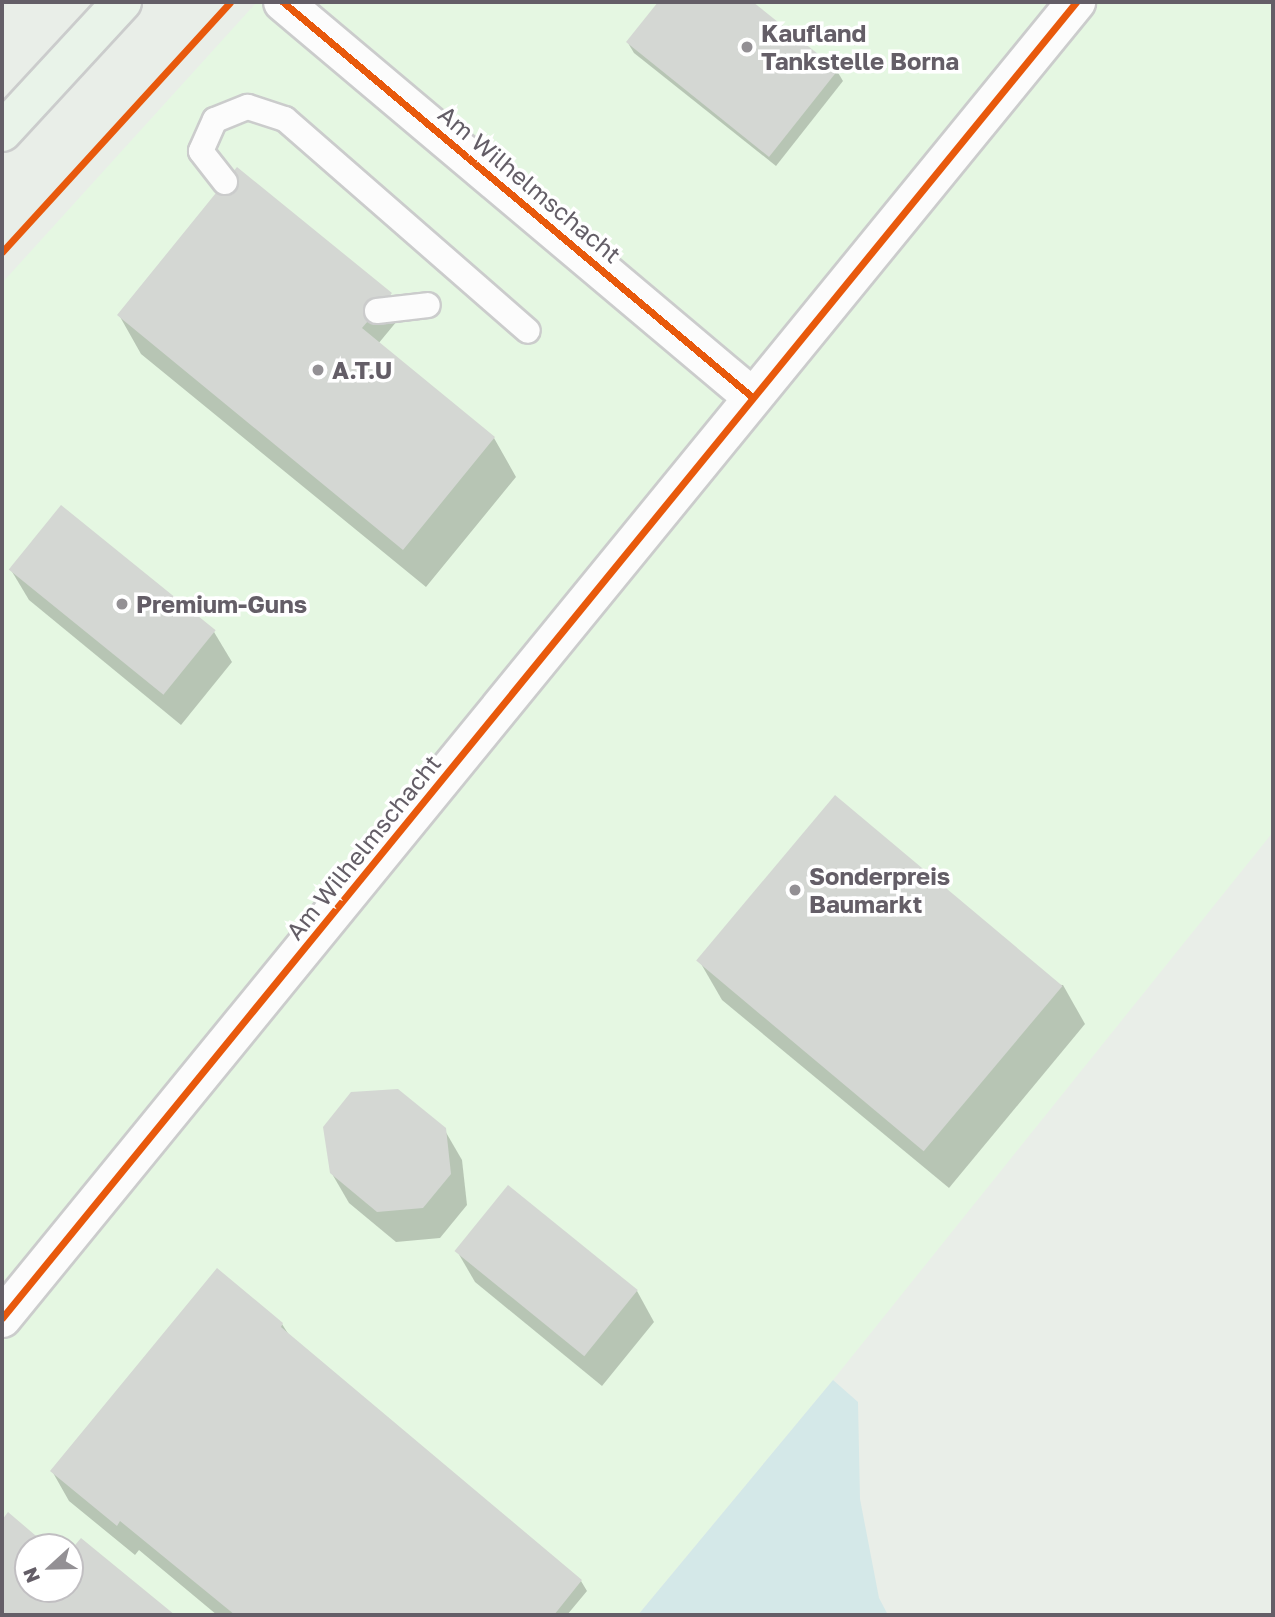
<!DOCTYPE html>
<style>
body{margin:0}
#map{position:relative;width:1275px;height:1617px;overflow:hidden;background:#e9eee8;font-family:"Golos Text",sans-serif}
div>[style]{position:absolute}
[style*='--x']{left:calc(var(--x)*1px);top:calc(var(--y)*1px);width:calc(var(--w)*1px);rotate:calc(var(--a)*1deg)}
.commercial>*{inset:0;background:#e5f7e2}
.green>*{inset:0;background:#d4e8e8}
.shadow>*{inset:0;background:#0003}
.building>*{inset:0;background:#d4d7d3;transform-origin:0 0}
.roads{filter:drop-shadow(2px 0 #cbcccc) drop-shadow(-2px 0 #cbcccc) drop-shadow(0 2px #cbcccc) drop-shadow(0 -2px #cbcccc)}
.service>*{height:24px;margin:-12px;padding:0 12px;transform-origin:12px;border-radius:12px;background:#fcfcfc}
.minor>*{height:38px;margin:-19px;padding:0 19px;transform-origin:19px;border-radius:19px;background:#fcfcfc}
.primary>*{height:38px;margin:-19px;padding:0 19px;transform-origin:19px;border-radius:19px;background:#e9f3e9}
.cycleway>*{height:7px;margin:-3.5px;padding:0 3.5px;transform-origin:3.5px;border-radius:3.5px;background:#e8590c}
.dots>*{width:19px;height:19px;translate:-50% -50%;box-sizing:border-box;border:4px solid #fff;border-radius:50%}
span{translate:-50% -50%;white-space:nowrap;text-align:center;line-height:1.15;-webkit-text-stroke:7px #fff;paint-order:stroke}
.poi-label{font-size:24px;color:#645e67;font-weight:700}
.left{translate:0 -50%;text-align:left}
.street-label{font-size:24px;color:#645e67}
.frame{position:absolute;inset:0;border:4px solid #645e67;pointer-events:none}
.north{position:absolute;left:14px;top:1533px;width:70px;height:70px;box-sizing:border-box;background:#fff;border:2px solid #c1bfc2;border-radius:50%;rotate:248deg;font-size:19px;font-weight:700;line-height:28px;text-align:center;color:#645e67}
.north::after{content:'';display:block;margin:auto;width:24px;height:32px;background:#939094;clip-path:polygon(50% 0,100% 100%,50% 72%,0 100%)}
</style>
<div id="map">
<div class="commercial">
<div style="clip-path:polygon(evenodd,257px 2px,1273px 2px,1273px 832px,833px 1380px,638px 1615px,2px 1615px,2px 283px,257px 2px,28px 1547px,70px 1547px,70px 1589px,28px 1589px,28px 1547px)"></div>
</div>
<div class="green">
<div style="clip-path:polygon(833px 1380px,858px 1402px,860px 1499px,879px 1598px,888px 1615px,638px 1615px)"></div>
</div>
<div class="shadow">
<div style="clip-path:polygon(660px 2px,750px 2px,837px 71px,843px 81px,776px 166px,634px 53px,628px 43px)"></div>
<div style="clip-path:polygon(390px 294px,402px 315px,378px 344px,494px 438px,516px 477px,426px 587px,141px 354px,119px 315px)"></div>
<div style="clip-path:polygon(11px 570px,214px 632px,232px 662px,181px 725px,29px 600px)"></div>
<div style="clip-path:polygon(700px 962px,1063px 985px,1085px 1024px,949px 1188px,722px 1000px)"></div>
<div style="clip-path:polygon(444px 1129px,462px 1160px,467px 1205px,440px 1238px,396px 1242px,349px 1203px,331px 1172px)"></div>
<div style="clip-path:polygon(457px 1251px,637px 1291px,654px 1322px,602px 1386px,475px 1282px)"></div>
<div style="clip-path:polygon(282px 1324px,289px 1335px,581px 1581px,587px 1591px,567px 1615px,217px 1615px,139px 1550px,135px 1555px,69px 1501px,52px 1471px)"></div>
<div style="clip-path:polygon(8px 1515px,47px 1547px,28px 1547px,28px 1589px,70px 1589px,70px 1554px,81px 1540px,172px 1615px,2px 1615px,2px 1522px)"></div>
</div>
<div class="building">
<div style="clip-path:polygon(658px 2px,753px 2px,838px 70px,769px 157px,626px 42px)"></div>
<div style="clip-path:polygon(237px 167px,392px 293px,362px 328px,495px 437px,403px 550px,117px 315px)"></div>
<div style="left:61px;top:505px;width:199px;height:83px;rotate:39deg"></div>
<div style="left:835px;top:795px;width:297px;height:216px;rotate:40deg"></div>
<div style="clip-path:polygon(398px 1089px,446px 1128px,451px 1174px,423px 1208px,377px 1212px,330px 1173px,323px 1127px,351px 1092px)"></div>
<div style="left:508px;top:1185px;width:167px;height:85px;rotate:39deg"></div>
<div style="clip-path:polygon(217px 1268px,283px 1323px,281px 1327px,582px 1580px,554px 1615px,235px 1615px,120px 1521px,117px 1526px,50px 1471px)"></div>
<div style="clip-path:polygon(8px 1512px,49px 1547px,28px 1547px,28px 1589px,70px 1589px,70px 1551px,81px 1538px,175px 1615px,2px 1615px,2px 1520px)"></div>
</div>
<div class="roads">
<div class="service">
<div style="--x:225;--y:182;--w:39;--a:-128"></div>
<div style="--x:201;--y:151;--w:34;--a:-66"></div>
<div style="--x:215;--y:120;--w:35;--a:-22"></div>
<div style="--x:248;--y:107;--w:39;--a:18"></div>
<div style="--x:285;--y:119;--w:322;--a:41.1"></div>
<div style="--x:377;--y:311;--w:51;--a:-6.7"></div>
</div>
<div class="minor">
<div style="--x:283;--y:2;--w:613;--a:40.1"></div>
<div style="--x:2;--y:1318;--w:1699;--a:-50.78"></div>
</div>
<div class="primary">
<div style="--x:2;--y:132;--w:177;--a:-47.3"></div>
</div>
</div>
<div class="cycleway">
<div style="--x:283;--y:2;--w:613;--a:40.1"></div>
<div style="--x:2;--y:252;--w:338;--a:-47.6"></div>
<div style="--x:2;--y:1318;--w:1699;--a:-50.78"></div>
</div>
<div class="dots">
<div style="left:747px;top:47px;background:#939094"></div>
<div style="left:318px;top:370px;background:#939094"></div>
<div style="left:122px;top:604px;background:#939094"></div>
<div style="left:795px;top:890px;background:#939094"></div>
</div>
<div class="poi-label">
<span class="left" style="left:761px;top:47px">Kaufland<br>Tankstelle Borna</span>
<span class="left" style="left:332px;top:370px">A.T.U</span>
<span class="left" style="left:136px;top:604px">Premium-Guns</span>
<span class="left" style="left:809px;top:890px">Sonderpreis<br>Baumarkt</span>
</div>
<div class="street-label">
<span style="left:530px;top:184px;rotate:40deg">Am Wilhelmschacht</span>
<span style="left:363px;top:847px;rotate:-51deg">Am Wilhelmschacht</span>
</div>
<div class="frame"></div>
<div class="north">N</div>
</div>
